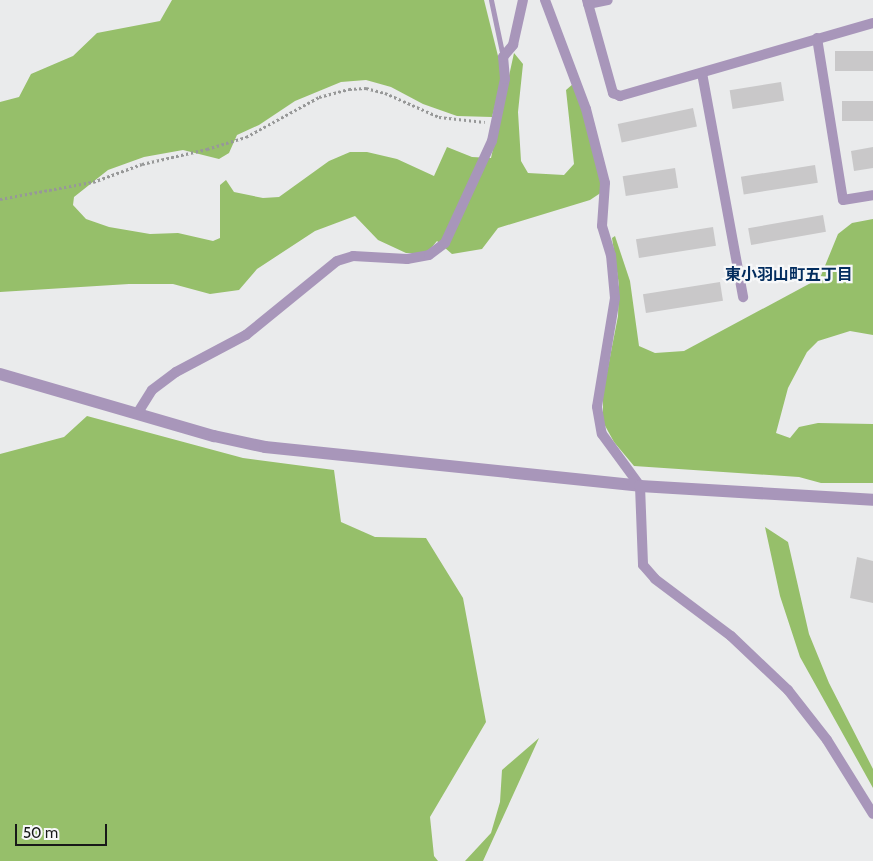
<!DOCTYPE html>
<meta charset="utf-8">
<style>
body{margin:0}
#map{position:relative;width:873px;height:861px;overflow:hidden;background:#eaebec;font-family:Cabin,"Noto Sans JP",sans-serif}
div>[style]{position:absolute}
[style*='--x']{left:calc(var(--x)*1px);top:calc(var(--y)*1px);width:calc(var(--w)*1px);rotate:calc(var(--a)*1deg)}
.forest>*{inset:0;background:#96bf6a}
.building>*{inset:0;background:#c9c8c9;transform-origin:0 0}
.path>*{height:2.5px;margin-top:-1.25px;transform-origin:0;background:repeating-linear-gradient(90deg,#979898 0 2.5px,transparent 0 5px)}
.service>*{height:5px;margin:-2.5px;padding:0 2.5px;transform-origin:2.5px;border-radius:2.5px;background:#a896ba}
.minor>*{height:10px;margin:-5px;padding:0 5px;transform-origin:5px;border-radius:5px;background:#a896ba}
.tertiary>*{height:12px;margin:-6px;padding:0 6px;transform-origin:6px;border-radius:6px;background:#a896ba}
span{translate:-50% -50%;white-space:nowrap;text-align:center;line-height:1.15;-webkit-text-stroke:4.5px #f7f8f9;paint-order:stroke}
.neighbourhood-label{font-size:16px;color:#022c5e;font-weight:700}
.scale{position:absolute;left:15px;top:824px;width:92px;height:22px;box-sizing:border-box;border:2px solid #181919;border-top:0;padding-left:6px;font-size:15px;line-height:18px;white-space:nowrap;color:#181919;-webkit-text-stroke:4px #f7f8f9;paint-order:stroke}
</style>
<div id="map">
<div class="forest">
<div style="clip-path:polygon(172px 0,484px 0,499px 60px,501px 82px,492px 117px,457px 116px,423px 104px,391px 87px,366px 80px,341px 82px,295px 101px,259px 125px,237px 135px,229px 153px,219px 159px,183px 150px,144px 157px,108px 170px,74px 197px,73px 205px,86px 219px,109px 227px,150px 234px,178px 233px,213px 241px,220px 238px,220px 185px,226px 180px,234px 192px,263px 198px,279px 197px,329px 161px,350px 152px,367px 152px,397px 159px,434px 176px,447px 147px,472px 157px,491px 158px,514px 53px,523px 64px,518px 112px,521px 161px,528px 173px,564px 175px,574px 164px,566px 90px,573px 84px,594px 142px,602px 192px,590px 200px,498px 228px,482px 249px,452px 254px,437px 241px,427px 253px,406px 253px,378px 240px,355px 216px,315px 231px,257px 269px,239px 290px,210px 294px,173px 284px,129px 284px,0 292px,0 102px,19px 97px,31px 74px,73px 56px,97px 33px,160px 21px)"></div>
<div style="clip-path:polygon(873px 219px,873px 335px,850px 331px,818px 341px,807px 352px,788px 388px,776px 433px,790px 438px,799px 427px,818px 423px,873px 424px,873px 483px,821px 483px,799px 477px,634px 466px,614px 442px,603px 422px,603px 393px,618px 316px,619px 285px,612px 238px,615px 236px,630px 281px,639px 346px,655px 353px,684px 351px,820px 278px,838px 234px,852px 223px)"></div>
<div style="clip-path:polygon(87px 416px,243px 458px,334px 470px,341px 522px,375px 537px,426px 538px,463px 598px,486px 722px,430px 817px,434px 856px,438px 861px,0 861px,0 454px,64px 437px)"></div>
<div style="clip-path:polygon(765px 527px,788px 542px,809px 634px,829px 683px,873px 769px,873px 788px,800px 657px,780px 596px)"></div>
<div style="clip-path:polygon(539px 738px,483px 861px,465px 861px,491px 833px,500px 802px,502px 770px)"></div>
</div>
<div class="building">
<div style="left:873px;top:51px;width:20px;height:38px;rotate:90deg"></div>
<div style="left:781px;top:82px;width:19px;height:52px;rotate:81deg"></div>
<div style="left:873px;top:101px;width:20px;height:31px;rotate:90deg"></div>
<div style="left:693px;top:108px;width:19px;height:77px;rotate:78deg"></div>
<div style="clip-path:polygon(873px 147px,873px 168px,854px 171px,851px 151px)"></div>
<div style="left:815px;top:165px;width:18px;height:75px;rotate:81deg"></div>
<div style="left:675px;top:168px;width:20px;height:53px;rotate:81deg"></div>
<div style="left:823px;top:215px;width:17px;height:76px;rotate:80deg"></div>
<div style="left:713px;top:227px;width:19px;height:78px;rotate:81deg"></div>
<div style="left:720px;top:282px;width:19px;height:78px;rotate:81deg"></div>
<div style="clip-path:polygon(857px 557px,873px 561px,873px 603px,850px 598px)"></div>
</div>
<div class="path">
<div style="--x:0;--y:199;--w:95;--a:-10.4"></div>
<div style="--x:93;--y:182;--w:52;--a:-20.2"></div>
<div style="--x:142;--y:164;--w:67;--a:-13"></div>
<div style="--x:207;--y:149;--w:41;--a:-17.1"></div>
<div style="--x:246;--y:137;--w:83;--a:-28.7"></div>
<div style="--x:319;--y:97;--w:31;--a:-15"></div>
<div style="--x:349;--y:89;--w:17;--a:-3"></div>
<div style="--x:366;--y:88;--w:20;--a:15"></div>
<div style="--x:385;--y:93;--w:59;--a:24"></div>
<div style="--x:439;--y:117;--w:46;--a:6.2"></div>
</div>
<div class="service">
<div style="--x:491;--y:0;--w:58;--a:78.1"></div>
</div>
<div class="minor">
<div style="--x:545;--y:0;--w:116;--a:69.4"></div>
<div style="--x:586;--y:109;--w:76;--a:75.6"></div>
<div style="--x:605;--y:183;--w:43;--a:94"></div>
<div style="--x:602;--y:226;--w:30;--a:73"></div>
<div style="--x:611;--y:255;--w:43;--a:84.7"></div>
<div style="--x:615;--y:298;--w:110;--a:99.4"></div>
<div style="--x:597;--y:407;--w:27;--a:80"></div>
<div style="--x:602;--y:434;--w:64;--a:53.8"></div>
<div style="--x:640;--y:486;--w:79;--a:87.8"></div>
<div style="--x:643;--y:565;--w:18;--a:49"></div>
<div style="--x:655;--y:579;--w:95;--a:36.9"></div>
<div style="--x:731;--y:636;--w:79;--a:43.5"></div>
<div style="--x:788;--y:690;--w:63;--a:52"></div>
<div style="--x:827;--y:740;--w:87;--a:58.1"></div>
<div style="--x:587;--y:0;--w:97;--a:74.4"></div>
<div style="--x:613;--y:93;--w:8;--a:23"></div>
<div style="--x:620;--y:96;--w:263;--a:-16.1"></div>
<div style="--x:588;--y:4;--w:20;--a:-11"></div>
<div style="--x:817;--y:38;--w:164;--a:80.9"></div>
<div style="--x:843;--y:200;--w:30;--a:-9"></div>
<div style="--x:702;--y:73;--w:228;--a:79.6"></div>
<div style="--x:137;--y:414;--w:28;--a:-58"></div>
<div style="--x:152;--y:390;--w:30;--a:-37"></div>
<div style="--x:176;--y:372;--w:79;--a:-27.9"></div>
<div style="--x:246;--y:335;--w:117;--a:-39.1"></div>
<div style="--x:337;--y:261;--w:17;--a:-17"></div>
<div style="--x:353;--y:256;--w:54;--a:3.2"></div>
<div style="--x:407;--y:259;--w:22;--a:-10"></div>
<div style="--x:429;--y:255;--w:20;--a:-37"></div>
<div style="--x:445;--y:243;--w:112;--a:-65.3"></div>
<div style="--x:492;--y:141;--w:63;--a:-78.2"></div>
<div style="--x:505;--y:79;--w:22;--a:-95"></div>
<div style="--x:503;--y:57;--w:16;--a:-50"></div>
<div style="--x:513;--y:45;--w:46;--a:-77.5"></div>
</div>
<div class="tertiary">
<div style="--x:0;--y:374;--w:223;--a:16.2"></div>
<div style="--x:214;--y:436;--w:52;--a:12.2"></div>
<div style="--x:265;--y:447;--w:377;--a:5.9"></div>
<div style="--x:640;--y:486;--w:233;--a:3.4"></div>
</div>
<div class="neighbourhood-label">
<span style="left:789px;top:275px">東小羽山町五丁目</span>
</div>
<div class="scale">50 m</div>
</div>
